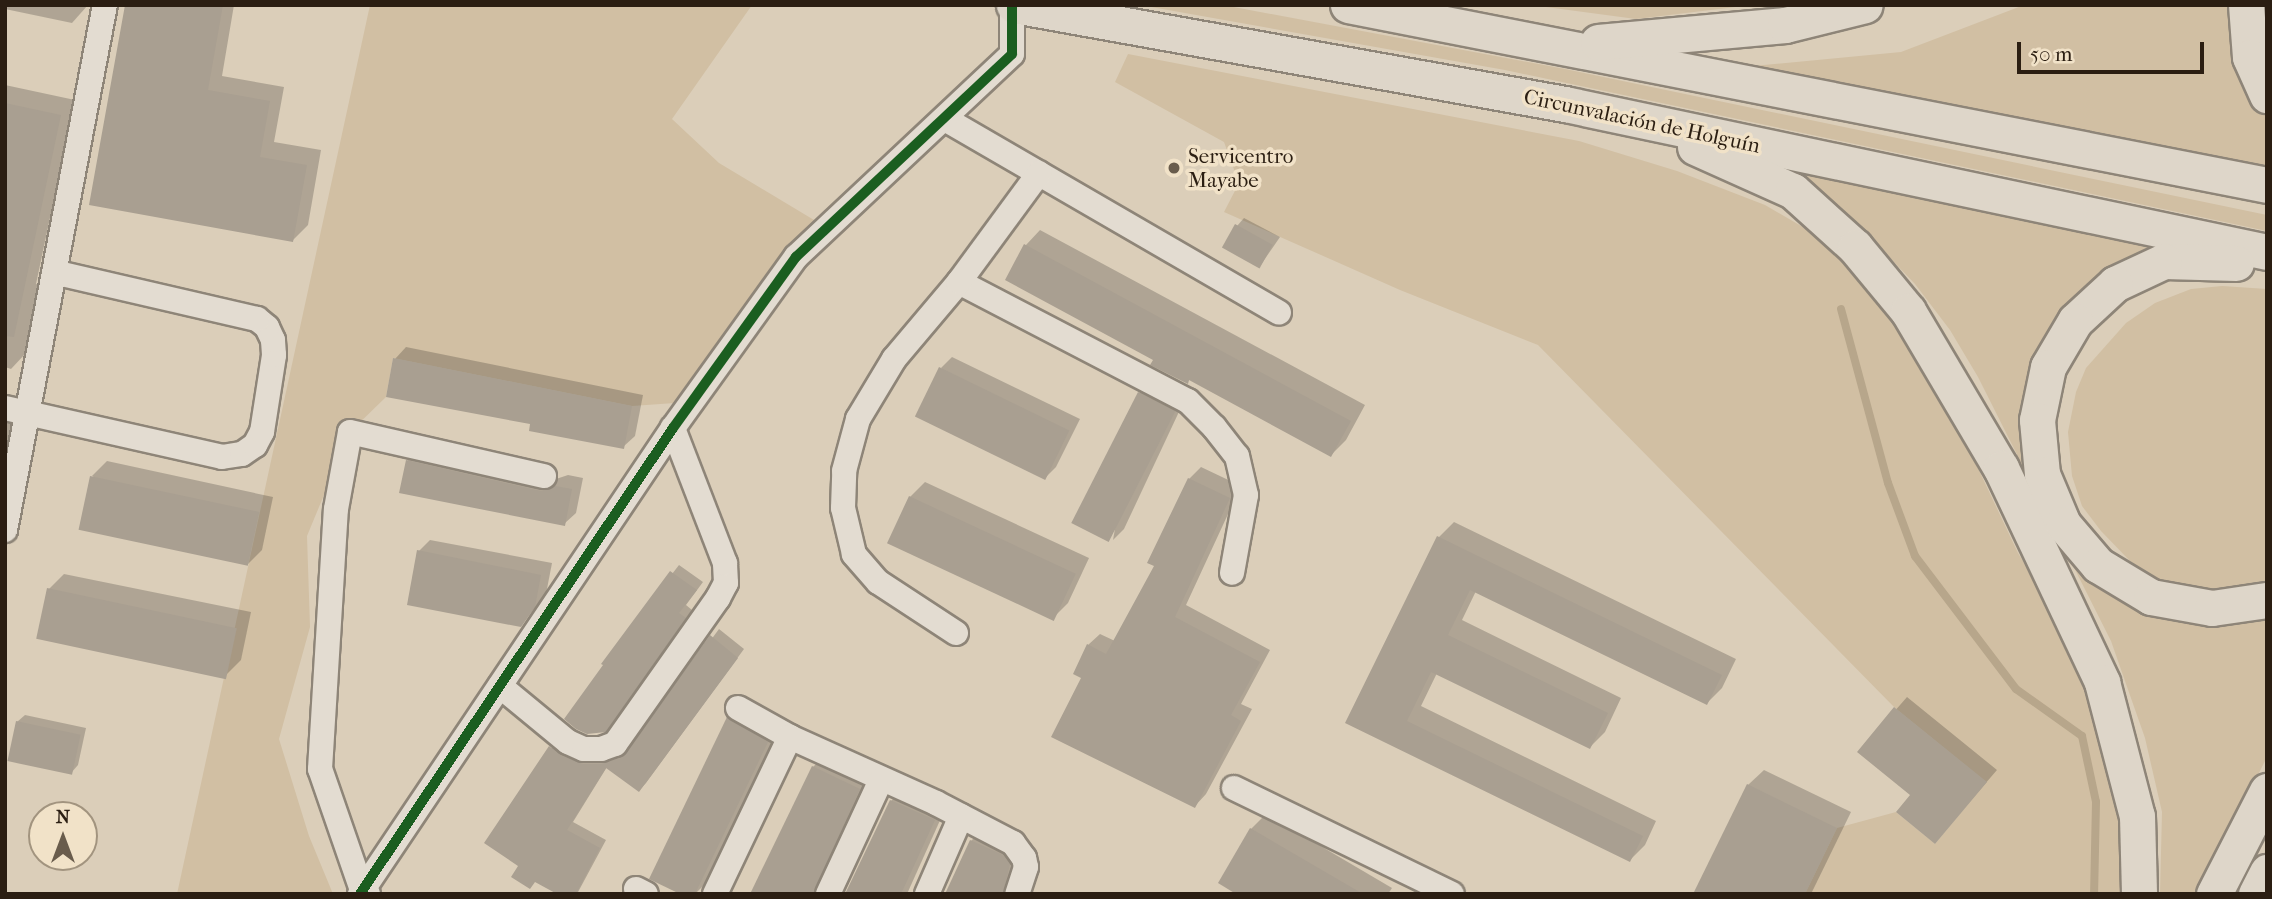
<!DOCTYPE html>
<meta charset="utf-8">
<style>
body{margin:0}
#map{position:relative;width:2272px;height:899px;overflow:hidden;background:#dbceb9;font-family:"IM FELL French Canon",serif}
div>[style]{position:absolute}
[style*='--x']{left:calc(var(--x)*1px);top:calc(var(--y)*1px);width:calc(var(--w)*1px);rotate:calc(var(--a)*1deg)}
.green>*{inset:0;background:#d1bfa3}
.shadow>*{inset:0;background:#0003}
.stream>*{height:8px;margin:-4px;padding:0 4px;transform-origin:4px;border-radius:4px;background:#b7a68b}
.building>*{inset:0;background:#a99f91;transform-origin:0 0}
.roads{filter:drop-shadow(2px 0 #8e8578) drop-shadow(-2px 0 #8e8578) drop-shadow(0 2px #8e8578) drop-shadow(0 -2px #8e8578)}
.minor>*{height:24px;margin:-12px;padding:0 12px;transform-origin:12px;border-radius:12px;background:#e3dcd1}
.highway>*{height:35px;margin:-17.5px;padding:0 17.5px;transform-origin:17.5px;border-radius:17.5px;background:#ded6c9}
.cycleway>*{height:10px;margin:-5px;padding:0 5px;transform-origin:5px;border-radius:5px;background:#1b5e20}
.dots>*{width:19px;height:19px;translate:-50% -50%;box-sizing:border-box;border:4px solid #f1e2c8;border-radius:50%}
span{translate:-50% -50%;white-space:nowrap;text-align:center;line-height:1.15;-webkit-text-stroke:7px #f1e2c8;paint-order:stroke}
.street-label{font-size:21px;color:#2b1e12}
.poi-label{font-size:21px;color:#2b1e12}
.left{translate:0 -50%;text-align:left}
.frame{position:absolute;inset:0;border:7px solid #2b1e12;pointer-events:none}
.north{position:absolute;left:28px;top:801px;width:70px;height:70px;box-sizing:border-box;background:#f1e2c8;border:2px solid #a2947f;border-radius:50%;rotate:0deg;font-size:19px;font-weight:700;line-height:28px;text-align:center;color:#2b1e12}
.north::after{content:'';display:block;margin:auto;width:24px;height:32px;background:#695c4c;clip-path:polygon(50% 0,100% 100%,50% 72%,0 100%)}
.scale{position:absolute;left:2017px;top:42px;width:187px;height:32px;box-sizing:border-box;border:4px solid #2b1e12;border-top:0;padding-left:9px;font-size:21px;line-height:24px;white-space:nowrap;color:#2b1e12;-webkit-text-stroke:5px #f1e2c8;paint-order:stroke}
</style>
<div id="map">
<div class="green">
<div style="clip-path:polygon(370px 5px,752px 5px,672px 119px,719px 163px,819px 223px,689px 402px,632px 406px,393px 358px,386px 397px,350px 432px,307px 536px,310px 627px,279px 739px,309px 836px,333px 894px,177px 894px)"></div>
<div style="clip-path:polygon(1140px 5px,1223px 5px,1565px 69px,2267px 215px,2267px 231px,1505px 70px)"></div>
<div style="clip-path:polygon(1531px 5px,1752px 5px,1636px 19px)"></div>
<div style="clip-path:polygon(2024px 5px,2242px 5px,2255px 86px,2267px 117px,2267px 177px,1753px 66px,1901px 52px)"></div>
<div style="clip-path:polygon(1128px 54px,1579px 141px,1677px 171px,1765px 205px,1820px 237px,1856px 270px,1881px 299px,1959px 428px,2018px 553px,2051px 608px,2082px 672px,2128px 814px,2129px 894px,1805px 894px,1837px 828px,1896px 812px,1935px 844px,1986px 782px,1894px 707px,1538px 345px,1400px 290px,1224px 212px,1239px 183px,1224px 142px,1115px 82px)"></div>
<div style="clip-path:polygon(1759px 156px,2187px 248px,2073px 319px,2039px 470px,2120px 593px,2177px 620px,2219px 624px,2267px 619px,2267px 757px,2198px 894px,2160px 894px,2162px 812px,2145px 738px,2125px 681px,2111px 641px,1978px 377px,1950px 330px,1915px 284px,1869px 236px,1846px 215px)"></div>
<div style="clip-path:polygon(2222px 286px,2267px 289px,2267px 587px,2211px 592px,2181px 588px,2153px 577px,2130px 561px,2101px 531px,2082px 506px,2072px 476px,2068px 432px,2076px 392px,2086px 368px,2126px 323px,2155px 303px,2191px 289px)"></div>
</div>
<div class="shadow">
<div style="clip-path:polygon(5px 5px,88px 5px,72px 23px,5px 9px)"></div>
<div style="clip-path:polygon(127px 5px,234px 5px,222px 76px,284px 87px,274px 142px,321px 150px,308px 225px,293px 240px)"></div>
<div style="clip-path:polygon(5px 85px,75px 100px,36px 284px,39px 285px,26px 353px,11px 369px,5px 367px)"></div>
<div style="clip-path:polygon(1244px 218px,1280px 237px,1260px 266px,1237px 226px)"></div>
<div style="clip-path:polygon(1040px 230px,1365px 405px,1346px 440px,1331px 455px,1190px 379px,1187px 382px,1155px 359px,1007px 279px,1026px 245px)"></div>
<div style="clip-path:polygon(406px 347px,643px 395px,635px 436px,623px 447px,532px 423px,395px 359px)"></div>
<div style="clip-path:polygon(952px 357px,1080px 419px,1056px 467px,1044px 479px,941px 368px)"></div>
<div style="clip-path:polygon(1151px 381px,1185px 399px,1124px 529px,1113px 540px,1139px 393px)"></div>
<div style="clip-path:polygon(5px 422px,19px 426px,5px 488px)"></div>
<div style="clip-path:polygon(419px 449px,553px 480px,568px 475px,583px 478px,576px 513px,564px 524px,407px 461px)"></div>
<div style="clip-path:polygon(107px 461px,273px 497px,262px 550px,247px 565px,92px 476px)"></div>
<div style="clip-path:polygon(1201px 467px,1241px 486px,1186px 605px,1270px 650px,1241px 704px,1252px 709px,1206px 794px,1195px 806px,1083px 677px,1088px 645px,1100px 634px,1115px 641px,1156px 566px,1189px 479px)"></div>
<div style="clip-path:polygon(925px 482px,1089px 558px,1068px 603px,1053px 618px,910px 497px)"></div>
<div style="clip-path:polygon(1454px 522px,1736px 659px,1722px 688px,1707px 703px,1476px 591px,1462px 620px,1621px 698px,1605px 732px,1590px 747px,1437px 673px,1421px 706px,1656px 821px,1645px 845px,1630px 860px,1348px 723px,1439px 537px)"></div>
<div style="clip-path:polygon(430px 540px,552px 563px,546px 594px,521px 625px,419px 551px)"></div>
<div style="clip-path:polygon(679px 565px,703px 582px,686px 605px,692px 610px,613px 722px,603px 663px)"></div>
<div style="clip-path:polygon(64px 574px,251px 612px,241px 660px,226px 675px,49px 589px)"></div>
<div style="clip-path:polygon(719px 629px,744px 649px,646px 783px,639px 790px,607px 767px,573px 822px,606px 840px,577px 894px,561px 894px,486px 843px,558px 739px,610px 757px,629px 751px)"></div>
<div style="clip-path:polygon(1907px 697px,1997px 770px,1935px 842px,1912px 795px,1859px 752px)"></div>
<div style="clip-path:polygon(743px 704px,782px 726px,707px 882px,695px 894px,728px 718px)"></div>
<div style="clip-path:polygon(25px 715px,86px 728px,78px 765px,71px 773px,17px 722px)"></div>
<div style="clip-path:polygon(826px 754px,872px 776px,834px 894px,752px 894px,813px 767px)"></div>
<div style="clip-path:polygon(1764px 770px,1851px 812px,1811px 894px,1695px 894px,1748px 785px)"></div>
<div style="clip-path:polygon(904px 788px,946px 807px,907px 894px,847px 894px,891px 801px)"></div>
<div style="clip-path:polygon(1266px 814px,1392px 888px,1388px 894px,1239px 894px,1251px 829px)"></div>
<div style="clip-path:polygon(986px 826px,1018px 840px,1010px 894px,947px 894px,971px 841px)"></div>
</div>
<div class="stream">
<div style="--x:1841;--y:309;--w:180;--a:74.9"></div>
<div style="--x:1888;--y:483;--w:78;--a:69.7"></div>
<div style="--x:1915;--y:556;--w:167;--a:52.8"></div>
<div style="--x:2016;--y:689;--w:81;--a:35.5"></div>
<div style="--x:2082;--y:736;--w:67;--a:78"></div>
<div style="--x:2096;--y:802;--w:92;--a:91.2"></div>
</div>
<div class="building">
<div style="clip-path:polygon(125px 5px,223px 5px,208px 90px,270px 101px,260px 157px,307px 165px,293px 242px,89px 205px)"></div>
<div style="clip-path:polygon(5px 103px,61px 115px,14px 337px,5px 336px)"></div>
<div style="left:1235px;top:224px;width:43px;height:27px;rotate:29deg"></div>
<div style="clip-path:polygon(1024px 244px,1351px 421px,1331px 457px,1189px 380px,1188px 384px,1150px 365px,1153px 360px,1005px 280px)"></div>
<div style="clip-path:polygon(393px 358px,632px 406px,624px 449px,529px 431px,530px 424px,386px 397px)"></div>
<div style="left:939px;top:367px;width:145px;height:55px;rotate:26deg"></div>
<div style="left:1138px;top:392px;width:42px;height:147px;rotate:27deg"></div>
<div style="clip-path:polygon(406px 460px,541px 491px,555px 486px,572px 489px,565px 526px,399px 493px)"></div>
<div style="left:90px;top:476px;width:173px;height:55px;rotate:12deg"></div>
<div style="clip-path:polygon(1188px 478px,1230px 498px,1175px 617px,1260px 662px,1231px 715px,1241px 721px,1195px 808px,1051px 737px,1081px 678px,1073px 674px,1087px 644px,1106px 654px,1154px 566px,1147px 563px)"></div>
<div style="left:909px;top:496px;width:184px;height:52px;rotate:25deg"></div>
<div style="clip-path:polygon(1437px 536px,1722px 675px,1707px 705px,1470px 590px,1448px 635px,1608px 713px,1590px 749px,1431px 672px,1407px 721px,1643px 836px,1630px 862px,1345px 723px)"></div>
<div style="clip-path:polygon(417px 550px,541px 575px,535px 607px,521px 627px,407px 605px)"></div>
<div style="clip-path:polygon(670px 571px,697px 590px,679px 613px,686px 618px,606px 732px,587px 734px,576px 729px,564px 719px,603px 665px,601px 664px)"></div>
<div style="left:47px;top:588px;width:194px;height:52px;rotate:12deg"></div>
<div style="clip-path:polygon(710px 635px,738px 658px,639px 792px,606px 768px,567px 830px,600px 848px,576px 894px,557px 894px,535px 882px,530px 889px,511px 877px,518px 866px,484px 843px,549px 746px,562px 756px,583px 764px,601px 764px,621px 758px)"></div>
<div style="clip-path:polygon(1894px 707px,1987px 782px,1935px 844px,1896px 812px,1910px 795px,1857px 752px)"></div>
<div style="clip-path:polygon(727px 717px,768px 742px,695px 894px,680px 894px,649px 879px)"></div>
<div style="left:16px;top:721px;width:66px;height:41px;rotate:12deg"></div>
<div style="clip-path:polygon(812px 766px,860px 789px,813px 894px,750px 894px)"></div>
<div style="clip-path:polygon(1747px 784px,1837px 828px,1805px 894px,1693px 894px)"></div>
<div style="clip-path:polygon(890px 800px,935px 820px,901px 894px,845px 894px)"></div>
<div style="clip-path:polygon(1250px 828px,1363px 894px,1236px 894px,1218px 883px)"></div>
<div style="clip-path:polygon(970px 840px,1003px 855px,1010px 864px,1003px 894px,945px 894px)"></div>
</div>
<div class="roads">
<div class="minor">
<div style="--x:945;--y:119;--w:386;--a:30.1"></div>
<div style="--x:959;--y:282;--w:258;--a:27.5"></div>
<div style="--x:1188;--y:401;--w:37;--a:45"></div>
<div style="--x:1214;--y:427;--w:37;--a:52"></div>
<div style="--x:1237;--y:456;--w:40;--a:77"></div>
<div style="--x:1246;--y:495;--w:79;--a:100.2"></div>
<div style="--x:5;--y:408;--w:222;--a:12.7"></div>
<div style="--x:222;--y:457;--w:20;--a:-9"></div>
<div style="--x:242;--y:454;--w:16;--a:-35"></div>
<div style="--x:255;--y:445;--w:15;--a:-62"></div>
<div style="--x:262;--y:432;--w:78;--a:-81.1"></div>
<div style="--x:274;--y:355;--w:15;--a:-94"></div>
<div style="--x:273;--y:340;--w:14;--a:-115"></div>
<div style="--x:267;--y:327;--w:13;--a:-141"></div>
<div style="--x:257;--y:319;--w:208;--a:-167"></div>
<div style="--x:5;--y:530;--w:534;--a:-79.22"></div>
<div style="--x:956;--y:633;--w:93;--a:-146.8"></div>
<div style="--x:878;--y:582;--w:37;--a:-131"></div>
<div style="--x:854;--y:554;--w:47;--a:-103.4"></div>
<div style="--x:843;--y:508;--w:37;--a:-88"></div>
<div style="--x:844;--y:471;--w:54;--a:-74.9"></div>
<div style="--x:858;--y:419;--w:70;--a:-59"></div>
<div style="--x:894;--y:359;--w:101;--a:-49.8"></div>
<div style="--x:959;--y:282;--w:135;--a:-53.7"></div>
<div style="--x:500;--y:686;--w:88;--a:39.5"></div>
<div style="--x:568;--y:742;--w:17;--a:24"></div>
<div style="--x:584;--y:749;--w:17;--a:0"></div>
<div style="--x:601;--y:749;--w:15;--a:-20"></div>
<div style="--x:615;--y:744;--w:179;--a:-54.8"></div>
<div style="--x:718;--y:598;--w:17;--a:-62"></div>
<div style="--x:726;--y:583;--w:20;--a:-93"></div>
<div style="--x:725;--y:563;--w:145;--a:-111.1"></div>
<div style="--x:738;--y:708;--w:60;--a:29.1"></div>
<div style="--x:790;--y:737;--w:160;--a:24.3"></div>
<div style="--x:936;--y:803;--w:87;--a:27.5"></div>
<div style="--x:1013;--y:843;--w:19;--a:54"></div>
<div style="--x:1024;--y:858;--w:9;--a:77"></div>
<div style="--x:1026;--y:867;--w:28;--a:108"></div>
<div style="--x:1234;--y:788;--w:242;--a:25.9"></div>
<div style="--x:636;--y:889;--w:11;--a:27"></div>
<div style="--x:360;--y:894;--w:561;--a:-56.11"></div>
<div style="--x:673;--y:428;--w:211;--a:-54.3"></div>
<div style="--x:796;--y:257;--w:296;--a:-43.2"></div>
<div style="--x:1012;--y:54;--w:49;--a:-90"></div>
<div style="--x:368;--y:894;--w:7;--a:-146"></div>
<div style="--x:362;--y:890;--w:128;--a:-109.1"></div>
<div style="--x:320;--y:769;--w:260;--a:-86.5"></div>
<div style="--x:336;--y:509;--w:78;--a:-79.7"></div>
<div style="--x:350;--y:432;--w:199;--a:12.8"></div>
<div style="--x:715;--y:894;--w:174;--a:-64.5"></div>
<div style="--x:828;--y:894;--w:126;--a:-65.1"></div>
<div style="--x:927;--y:894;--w:85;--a:-66.4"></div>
</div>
<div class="highway">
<div style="--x:1014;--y:5;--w:560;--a:10.19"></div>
<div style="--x:1565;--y:104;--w:717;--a:11.91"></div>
<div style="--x:1348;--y:5;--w:936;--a:11.08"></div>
<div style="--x:2246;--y:5;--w:52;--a:85.6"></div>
<div style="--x:2250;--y:57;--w:42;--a:65.9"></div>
<div style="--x:1598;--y:42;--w:188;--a:-5.2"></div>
<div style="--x:1785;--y:25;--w:82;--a:-14"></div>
<div style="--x:1695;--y:147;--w:107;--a:24.2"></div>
<div style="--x:1793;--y:191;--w:84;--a:42.1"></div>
<div style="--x:1855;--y:247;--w:83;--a:50.4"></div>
<div style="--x:1908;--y:311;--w:182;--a:59.4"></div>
<div style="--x:2001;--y:468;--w:237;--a:64.7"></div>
<div style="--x:2102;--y:682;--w:138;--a:75.4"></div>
<div style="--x:2137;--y:816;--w:78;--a:88.5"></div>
<div style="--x:2236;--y:263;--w:72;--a:-178.4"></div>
<div style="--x:2164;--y:261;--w:54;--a:154.9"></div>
<div style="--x:2115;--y:284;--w:54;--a:137.2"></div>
<div style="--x:2075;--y:321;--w:53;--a:120.4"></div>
<div style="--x:2048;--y:367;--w:54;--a:101.7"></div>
<div style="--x:2037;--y:420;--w:54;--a:84.7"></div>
<div style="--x:2042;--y:474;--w:54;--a:67.2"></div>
<div style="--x:2063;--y:524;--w:54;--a:49.5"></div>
<div style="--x:2098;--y:565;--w:62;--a:31.1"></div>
<div style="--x:2151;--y:597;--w:62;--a:10.2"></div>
<div style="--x:2212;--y:608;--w:56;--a:-8.3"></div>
<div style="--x:2214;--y:894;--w:116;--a:-62.8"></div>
<div style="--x:2256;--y:894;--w:25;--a:-63"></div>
</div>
</div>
<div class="cycleway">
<div style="--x:360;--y:894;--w:561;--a:-56.11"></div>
<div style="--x:673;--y:428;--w:211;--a:-54.3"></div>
<div style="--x:796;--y:257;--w:296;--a:-43.2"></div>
<div style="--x:1012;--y:54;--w:49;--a:-90"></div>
</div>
<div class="dots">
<div style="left:1174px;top:168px;background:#695c4c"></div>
</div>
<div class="street-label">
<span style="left:1642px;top:121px;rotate:12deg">Circunvalación de Holguín</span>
</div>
<div class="poi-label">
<span class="left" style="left:1188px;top:168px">Servicentro<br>Mayabe</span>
</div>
<div class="frame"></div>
<div class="north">N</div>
<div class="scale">50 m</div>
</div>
